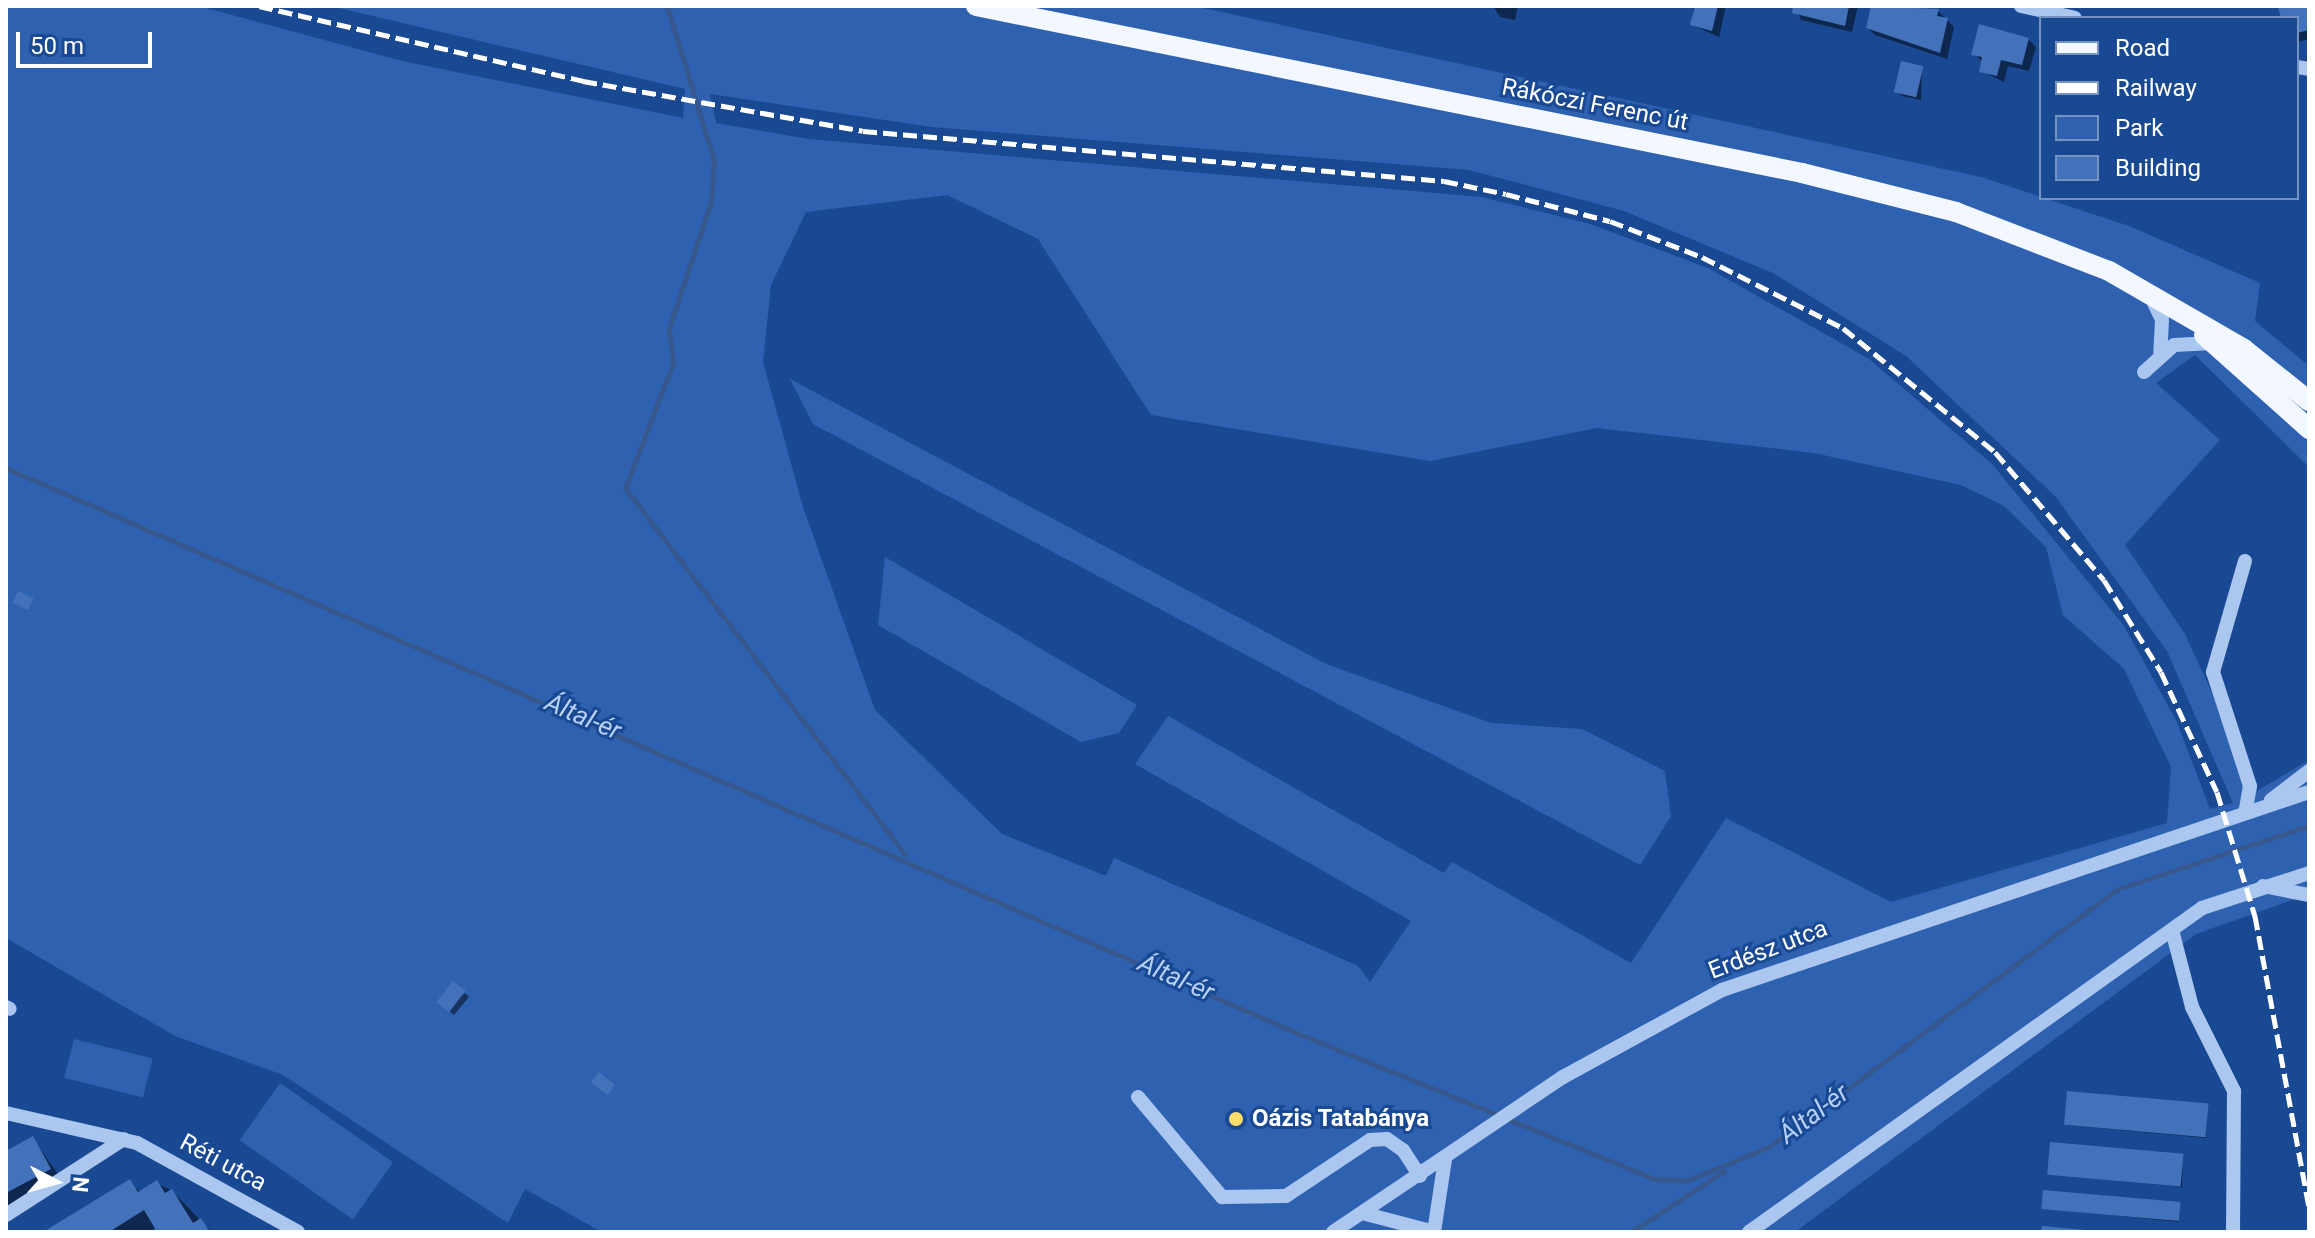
<!DOCTYPE html>
<meta charset="utf-8">
<style>
body{margin:0}
#map{position:relative;width:2315px;height:1238px;overflow:hidden;background:#1a4993;font-family:Roboto,sans-serif}
div>[style]{position:absolute}
[style*='--x']{left:calc(var(--x)*1px);top:calc(var(--y)*1px);width:calc(var(--w)*1px);rotate:calc(var(--a)*1deg)}
.green>*{inset:0;background:#2e62b1;transform-origin:0 0}
.shadow>*{inset:0;background:#0007}
.stream>*{height:5px;margin:-2.5px;padding:0 2.5px;transform-origin:2.5px;border-radius:2.5px;background:#36588e}
.building>*{inset:0;background:#4372ba;transform-origin:0 0}
.minor>*{height:14px;margin:-7px;padding:0 7px;transform-origin:7px;border-radius:7px;background:#abc7ef}
.major>*{height:20px;margin:-10px;padding:0 10px;transform-origin:10px;border-radius:10px;background:#f3f7ff}
.rail>*{height:5px;margin-top:-2.5px;transform-origin:0;background:repeating-linear-gradient(90deg,#fff 0 14px,transparent 0 20px)}
.dots>*{width:22px;height:22px;translate:-50% -50%;box-sizing:border-box;border:4px solid #1a4993;border-radius:50%}
span{translate:-50% -50%;white-space:nowrap;text-align:center;line-height:1.15;-webkit-text-stroke:6px #1a4993;paint-order:stroke}
.street-label{font-size:24px;color:#fff}
.poi-label{font-size:24px;color:#fff;font-weight:700}
.left{translate:0 -50%;text-align:left}
.water-label{font-size:26px;color:#b7d1f6;font-style:italic}
.frame{position:absolute;inset:0;border:8px solid #fff;pointer-events:none}
.legend{position:absolute;left:2039px;top:16px;width:260px;height:184px;box-sizing:border-box;background:#1a4993;border:2px solid #7692be;margin:0;padding:10px 14px;list-style:none;font-size:24px;color:#fff}
.legend li{display:flex;align-items:center;gap:16px;height:40px}
.legend b{width:40px;border:2px solid #7692be}
.north{position:absolute;left:16px;top:1142px;width:80px;height:80px;-webkit-text-stroke:6px #1a4993;paint-order:stroke;rotate:96deg;font-size:22px;font-weight:700;line-height:32px;text-align:center;color:#fff}
.north::after{content:'';display:block;margin:auto;width:28px;height:36px;background:#fff;clip-path:polygon(50% 0,100% 100%,50% 72%,0 100%)}
.scale{position:absolute;left:16px;top:32px;width:136px;height:36px;box-sizing:border-box;border:4px solid #fff;border-top:0;padding-left:10px;font-size:24px;line-height:28px;white-space:nowrap;color:#fff;-webkit-text-stroke:6px #1a4993;paint-order:stroke}
</style>
<div id="map">
<div class="green">
<div style="clip-path:polygon(evenodd,6px 6px,199px 6px,402px 61px,683px 118px,685px 89px,330px 6px,1194px 6px,1981px 177px,2129px 226px,2260px 283px,2255px 321px,2309px 366px,2309px 467px,2195px 355px,2156px 383px,2220px 440px,2125px 545px,2185px 634px,2257px 791px,2309px 760px,2309px 894px,2196px 934px,1795px 1232px,602px 1232px,525px 1189px,508px 1223px,283px 1075px,175px 1036px,6px 938px,6px 6px,710px 94px,932px 127px,1469px 170px,1624px 211px,1773px 273px,1906px 356px,2056px 497px,2167px 651px,2233px 803px,2210px 809px,2176px 720px,2124px 626px,1993px 465px,1869px 359px,1708px 268px,1590px 224px,1482px 197px,808px 139px,716px 123px,710px 94px,6px 6px,947px 195px,1038px 239px,1151px 415px,1430px 461px,1597px 428px,1814px 453px,1961px 485px,2004px 506px,2046px 547px,2063px 615px,2124px 669px,2171px 767px,2167px 823px,1891px 902px,1726px 818px,1631px 963px,1452px 862px,1444px 873px,1168px 716px,1135px 764px,1411px 921px,1370px 982px,1358px 966px,1114px 858px,1106px 876px,1002px 834px,875px 710px,803px 507px,763px 362px,771px 285px,806px 212px,947px 195px)"></div>
<div style="clip-path:polygon(790px 379px,1326px 664px,1491px 723px,1582px 729px,1665px 771px,1671px 816px,1640px 865px,813px 424px)"></div>
<div style="clip-path:polygon(885px 557px,1137px 705px,1119px 733px,1081px 742px,878px 625px)"></div>
<div style="left:74px;top:1039px;width:81px;height:40px;rotate:14deg"></div>
<div style="left:280px;top:1083px;width:138px;height:70px;rotate:35deg"></div>
</div>
<div class="shadow">
<div style="clip-path:polygon(1493px 6px,1518px 6px,1515px 20px,1500px 17px)"></div>
<div style="clip-path:polygon(1694px 6px,1726px 6px,1719px 37px,1692px 25px)"></div>
<div style="clip-path:polygon(1795px 6px,1858px 6px,1852px 32px,1801px 20px)"></div>
<div style="clip-path:polygon(1873px 6px,1938px 11px,1954px 27px,1947px 59px,1875px 35px,1868px 28px)"></div>
<div style="clip-path:polygon(2280px 6px,2309px 6px,2309px 39px,2297px 42px,2297px 18px,2283px 18px)"></div>
<div style="clip-path:polygon(2028px 39px,2036px 47px,2029px 71px,2008px 66px,2004px 82px,1981px 71px,1983px 62px,1974px 54px)"></div>
<div style="clip-path:polygon(1922px 68px,1921px 100px,1902px 96px,1897px 92px)"></div>
<div style="clip-path:polygon(465px 993px,469px 997px,454px 1015px,443px 1006px)"></div>
<div style="clip-path:polygon(2207px 1105px,2206px 1138px,2066px 1125px)"></div>
<div style="clip-path:polygon(33px 1139px,65px 1184px,6px 1217px,6px 1154px)"></div>
<div style="clip-path:polygon(2183px 1156px,2182px 1187px,2049px 1174px)"></div>
<div style="clip-path:polygon(130px 1181px,141px 1193px,157px 1183px,172px 1191px,212px 1232px,164px 1232px,159px 1226px,148px 1232px,50px 1232px)"></div>
<div style="clip-path:polygon(2179px 1205px,2179px 1222px,2044px 1208px)"></div>
</div>
<div class="stream">
<div style="--x:667;--y:6;--w:162;--a:73.1"></div>
<div style="--x:714;--y:161;--w:41;--a:94.2"></div>
<div style="--x:711;--y:202;--w:134;--a:108.3"></div>
<div style="--x:669;--y:329;--w:34;--a:83"></div>
<div style="--x:673;--y:363;--w:134;--a:111"></div>
<div style="--x:625;--y:488;--w:461;--a:52.6"></div>
<div style="--x:6;--y:468;--w:1409;--a:23.64"></div>
<div style="--x:1297;--y:1033;--w:387;--a:22.2"></div>
<div style="--x:1655;--y:1179;--w:33;--a:2"></div>
<div style="--x:1688;--y:1180;--w:87;--a:-22.2"></div>
<div style="--x:1769;--y:1147;--w:434;--a:-36.5"></div>
<div style="--x:2118;--y:889;--w:201;--a:-18.3"></div>
<div style="--x:1631;--y:1232;--w:111;--a:-33.3"></div>
</div>
<div class="building">
<div style="clip-path:polygon(1695px 6px,1718px 6px,1712px 31px,1690px 25px)"></div>
<div style="clip-path:polygon(1793px 6px,1849px 6px,1845px 26px,1792px 13px)"></div>
<div style="clip-path:polygon(1871px 6px,1939px 9px,1937px 16px,1948px 18px,1940px 53px,1866px 28px)"></div>
<div style="clip-path:polygon(2278px 6px,2309px 6px,2309px 30px,2297px 33px,2297px 18px,2281px 18px)"></div>
<div style="clip-path:polygon(1979px 24px,2029px 38px,2022px 65px,2001px 60px,1997px 76px,1979px 72px,1982px 57px,1971px 55px)"></div>
<div style="left:1901px;top:61px;width:23px;height:32px;rotate:13deg"></div>
<div style="left:18px;top:591px;width:17px;height:13px;rotate:25deg"></div>
<div style="left:453px;top:981px;width:16px;height:27px;rotate:38deg"></div>
<div style="left:599px;top:1072px;width:21px;height:13px;rotate:39deg"></div>
<div style="left:2067px;top:1091px;width:142px;height:34px;rotate:5deg"></div>
<div style="clip-path:polygon(33px 1136px,51px 1169px,6px 1193px,6px 1151px)"></div>
<div style="left:2050px;top:1142px;width:134px;height:33px;rotate:5deg"></div>
<div style="clip-path:polygon(130px 1179px,138px 1192px,157px 1180px,165px 1193px,172px 1189px,193px 1223px,201px 1218px,210px 1232px,157px 1232px,144px 1210px,109px 1232px,43px 1232px)"></div>
<div style="left:2043px;top:1190px;width:138px;height:19px;rotate:5deg"></div>
<div style="clip-path:polygon(2042px 1226px,2086px 1230px,2086px 1232px,2041px 1232px)"></div>
</div>
<div class="minor">
<div style="--x:2021;--y:6;--w:55;--a:12.5"></div>
<div style="--x:2297;--y:67;--w:12;--a:9"></div>
<div style="--x:2151;--y:297;--w:25;--a:64"></div>
<div style="--x:2162;--y:320;--w:33;--a:93"></div>
<div style="--x:2144;--y:372;--w:40;--a:-42"></div>
<div style="--x:2174;--y:345;--w:38;--a:-3"></div>
<div style="--x:2245;--y:561;--w:116;--a:106.1"></div>
<div style="--x:2213;--y:672;--w:120;--a:72"></div>
<div style="--x:2250;--y:786;--w:27;--a:100"></div>
<div style="--x:2271;--y:800;--w:48;--a:-37.3"></div>
<div style="--x:2263;--y:886;--w:47;--a:11.1"></div>
<div style="--x:2172;--y:930;--w:80;--a:75.4"></div>
<div style="--x:2192;--y:1007;--w:94;--a:63.4"></div>
<div style="--x:2234;--y:1091;--w:141;--a:90.4"></div>
<div style="--x:6;--y:1007;--w:4;--a:27"></div>
<div style="--x:1138;--y:1097;--w:131;--a:50"></div>
<div style="--x:1222;--y:1197;--w:64;--a:-0.9"></div>
<div style="--x:1286;--y:1196;--w:101;--a:-33.7"></div>
<div style="--x:1370;--y:1140;--w:17;--a:-3"></div>
<div style="--x:1387;--y:1139;--w:19;--a:35"></div>
<div style="--x:1403;--y:1150;--w:31;--a:57"></div>
<div style="--x:6;--y:1113;--w:134;--a:12.9"></div>
<div style="--x:137;--y:1143;--w:184;--a:28.9"></div>
<div style="--x:1362;--y:1213;--w:75;--a:14.6"></div>
<div style="--x:6;--y:1215;--w:140;--a:-32.8"></div>
<div style="--x:1333;--y:1232;--w:277;--a:-34"></div>
<div style="--x:1563;--y:1077;--w:181;--a:-28.7"></div>
<div style="--x:1722;--y:990;--w:619;--a:-18.64"></div>
<div style="--x:1434;--y:1232;--w:74;--a:-81.4"></div>
<div style="--x:1749;--y:1232;--w:557;--a:-35.57"></div>
<div style="--x:2202;--y:908;--w:113;--a:-18.1"></div>
</div>
<div class="major">
<div style="--x:976;--y:6;--w:843;--a:11.43"></div>
<div style="--x:1802;--y:173;--w:159;--a:14.2"></div>
<div style="--x:1956;--y:212;--w:164;--a:21.1"></div>
<div style="--x:2109;--y:271;--w:156;--a:30"></div>
<div style="--x:2244;--y:349;--w:83;--a:38.7"></div>
<div style="--x:2204;--y:335;--w:141;--a:41.8"></div>
</div>
<div class="rail">
<div style="--x:259;--y:6;--w:333;--a:13"></div>
<div style="--x:583;--y:81;--w:284;--a:10.1"></div>
<div style="--x:863;--y:131;--w:583;--a:4.92"></div>
<div style="--x:1444;--y:181;--w:63;--a:11.8"></div>
<div style="--x:1506;--y:194;--w:107;--a:14.6"></div>
<div style="--x:1610;--y:221;--w:99;--a:21.4"></div>
<div style="--x:1702;--y:257;--w:158;--a:26.7"></div>
<div style="--x:1843;--y:328;--w:196;--a:39.2"></div>
<div style="--x:1995;--y:452;--w:168;--a:49.6"></div>
<div style="--x:2104;--y:580;--w:108;--a:58.2"></div>
<div style="--x:2161;--y:672;--w:132;--a:65"></div>
<div style="--x:2217;--y:792;--w:130;--a:73"></div>
<div style="--x:2255;--y:916;--w:296;--a:79.5"></div>
</div>
<div class="dots">
<div style="left:1236px;top:1119px;background:#ffdb69"></div>
</div>
<div class="street-label">
<span style="left:1595px;top:105px;rotate:11deg">Rákóczi Ferenc út</span>
<span style="left:1768px;top:950px;rotate:-21deg">Erdész utca</span>
<span style="left:223px;top:1163px;rotate:28deg">Réti utca</span>
</div>
<div class="poi-label">
<span class="left" style="left:1252px;top:1119px">Oázis Tatabánya</span>
</div>
<div class="water-label">
<span style="left:583px;top:717px;rotate:23deg">Által-ér</span>
<span style="left:1176px;top:978px;rotate:24deg">Által-ér</span>
<span style="left:1814px;top:1114px;rotate:-37deg">Által-ér</span>
</div>
<div class="frame"></div>
<ul class="legend">
<li><b style="height:10px;background:#f3f7ff"></b>Road</li>
<li><b style="height:10px;background:#fff"></b>Railway</li>
<li><b style="height:22px;background:#2e62b1"></b>Park</li>
<li><b style="height:22px;background:#4372ba"></b>Building</li>
</ul>
<div class="north">N</div>
<div class="scale">50 m</div>
</div>
